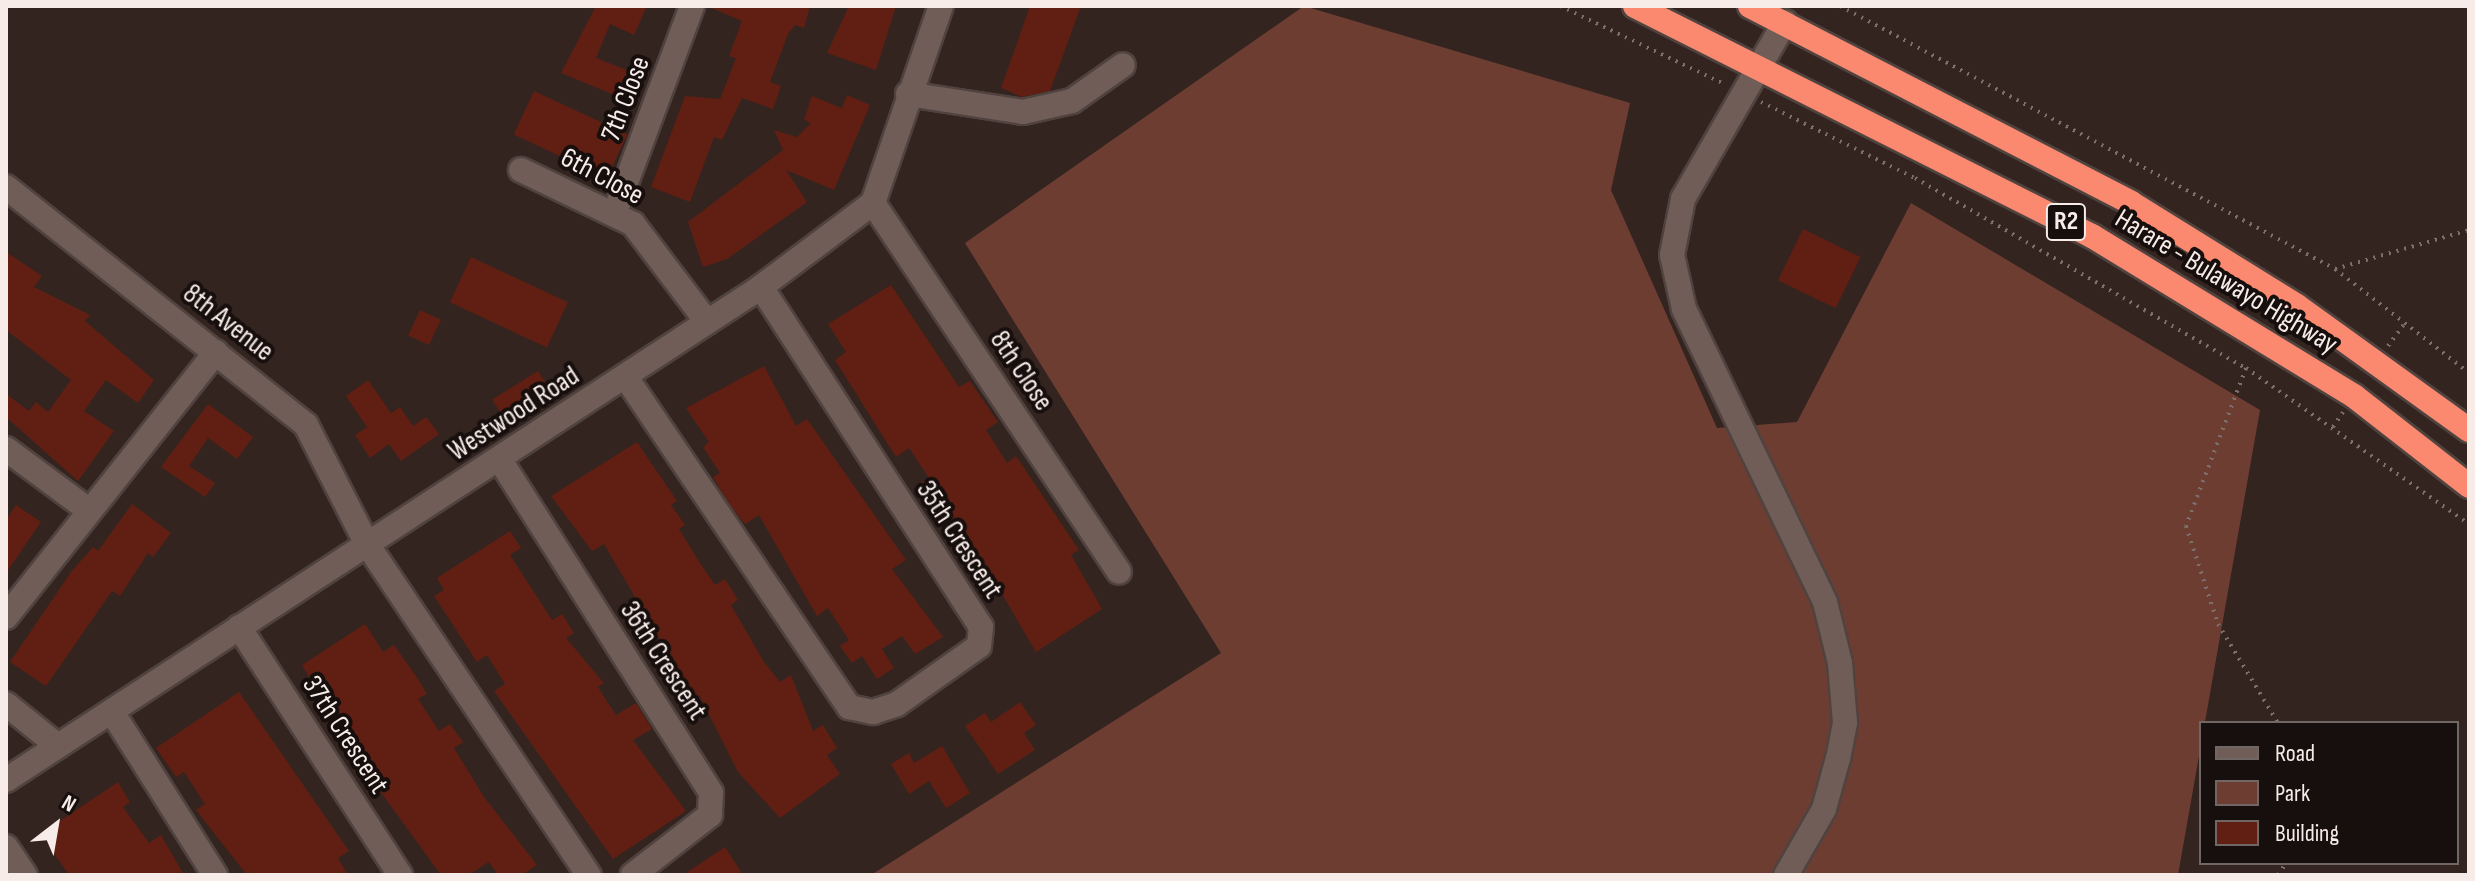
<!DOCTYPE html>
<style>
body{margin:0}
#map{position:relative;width:2475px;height:881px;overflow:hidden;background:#342420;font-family:"Sofia Sans Condensed",sans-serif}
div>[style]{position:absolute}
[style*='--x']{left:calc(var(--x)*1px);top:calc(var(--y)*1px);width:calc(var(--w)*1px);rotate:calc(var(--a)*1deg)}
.green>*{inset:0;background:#6e3d32}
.building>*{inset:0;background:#601f12;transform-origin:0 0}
.path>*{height:4px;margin-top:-2px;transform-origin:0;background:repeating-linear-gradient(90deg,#7d6f6b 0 2px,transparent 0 8px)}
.roads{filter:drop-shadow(2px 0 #50433f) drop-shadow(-2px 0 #50433f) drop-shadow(0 2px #50433f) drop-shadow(0 -2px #50433f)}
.minor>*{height:24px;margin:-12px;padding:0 12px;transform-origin:12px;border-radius:12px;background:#705d58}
.highway>*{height:24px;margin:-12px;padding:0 12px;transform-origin:12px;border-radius:12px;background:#fa896f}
span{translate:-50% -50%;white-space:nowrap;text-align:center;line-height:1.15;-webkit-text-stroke:8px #160f0d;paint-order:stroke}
.shield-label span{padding:2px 6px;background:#160f0d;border:2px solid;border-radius:6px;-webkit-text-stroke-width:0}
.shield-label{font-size:26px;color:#f8ece9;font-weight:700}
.street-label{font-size:28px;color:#f8ece9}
.frame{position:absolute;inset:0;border:8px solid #f8ece9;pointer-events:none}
.legend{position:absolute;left:2199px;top:721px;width:260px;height:144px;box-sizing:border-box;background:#160f0d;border:2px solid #706765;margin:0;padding:10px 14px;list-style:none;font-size:24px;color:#f8ece9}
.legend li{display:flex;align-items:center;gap:16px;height:40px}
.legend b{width:40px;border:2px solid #706765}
.north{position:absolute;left:16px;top:785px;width:80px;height:80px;-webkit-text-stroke:6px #160f0d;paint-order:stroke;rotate:31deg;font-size:22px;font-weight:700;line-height:32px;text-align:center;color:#f8ece9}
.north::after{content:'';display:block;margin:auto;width:28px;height:36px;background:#f8ece9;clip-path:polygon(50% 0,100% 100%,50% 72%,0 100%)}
</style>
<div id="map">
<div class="green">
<div style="clip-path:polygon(1304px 6px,1630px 103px,1611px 190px,1717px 428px,1797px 422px,1911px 203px,2260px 410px,2178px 875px,871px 875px,1221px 653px,965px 243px)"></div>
</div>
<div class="building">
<div style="clip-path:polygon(596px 6px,647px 6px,634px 35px,610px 24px,596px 58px,632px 72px,622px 98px,561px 73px)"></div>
<div style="clip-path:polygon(707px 6px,810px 6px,804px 28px,795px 25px,788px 34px,770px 82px,781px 86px,773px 109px,742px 98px,722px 140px,714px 137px,690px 202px,651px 187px,685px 96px,720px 99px,736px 58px,729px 56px,742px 21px)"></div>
<div style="clip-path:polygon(849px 6px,896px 6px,876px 70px,827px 53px)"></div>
<div style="clip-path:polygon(1030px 6px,1081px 6px,1050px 91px,1022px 97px,1001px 88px)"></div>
<div style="left:534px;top:91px;width:103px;height:48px;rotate:25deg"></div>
<div style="clip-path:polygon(847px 95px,870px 105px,834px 190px,786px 170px,807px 202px,727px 259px,703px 267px,688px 222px,783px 150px,774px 130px,797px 137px,811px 123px,804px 120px,812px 96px,842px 108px)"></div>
<div style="left:1803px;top:229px;width:64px;height:57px;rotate:26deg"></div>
<div style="clip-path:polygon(6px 252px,42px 276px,34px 287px,90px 315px,85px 321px,154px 380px,138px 403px,106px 380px,84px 411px,114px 431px,78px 481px,6px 417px,6px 394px,29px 411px,36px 402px,48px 412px,71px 380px,6px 330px)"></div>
<div style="left:471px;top:257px;width:107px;height:50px;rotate:25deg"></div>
<div style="clip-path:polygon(891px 285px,959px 387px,970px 381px,998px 422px,986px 430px,1007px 463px,1016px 456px,1079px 550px,1071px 555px,1102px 609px,1036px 652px,975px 548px,969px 552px,936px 511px,920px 483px,929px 478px,909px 448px,896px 457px,835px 360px,846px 352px,828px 324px)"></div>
<div style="left:420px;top:310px;width:23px;height:28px;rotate:25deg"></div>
<div style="clip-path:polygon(764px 366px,796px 426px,807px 419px,906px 560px,892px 569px,943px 637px,915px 654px,902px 636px,882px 649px,894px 668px,877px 679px,862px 656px,852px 663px,840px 646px,849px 640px,828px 608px,817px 616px,759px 515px,745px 524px,729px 504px,713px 477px,720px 473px,703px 447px,709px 442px,686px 408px)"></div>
<div style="left:538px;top:371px;width:19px;height:54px;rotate:58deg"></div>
<div style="clip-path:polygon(368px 380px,391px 413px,400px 407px,413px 426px,426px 417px,439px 434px,401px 461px,389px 444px,370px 458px,355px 435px,367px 427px,346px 396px)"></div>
<div style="clip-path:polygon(208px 404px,253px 437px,237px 459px,208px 438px,189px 466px,215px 483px,205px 497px,161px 467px)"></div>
<div style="clip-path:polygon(637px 442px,677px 501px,671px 505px,685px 525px,679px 529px,700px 563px,715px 585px,725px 579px,738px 600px,731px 605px,764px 662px,780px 682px,791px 675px,813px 731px,823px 725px,837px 748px,827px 755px,840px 774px,780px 818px,738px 772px,699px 695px,687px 702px,658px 655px,666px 650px,604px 544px,592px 551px,551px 496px)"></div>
<div style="clip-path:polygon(132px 504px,171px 533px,153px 557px,148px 553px,120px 596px,112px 591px,46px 686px,10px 662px,71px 572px,93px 547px,98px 551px)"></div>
<div style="clip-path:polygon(16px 505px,41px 522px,6px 573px,6px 520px)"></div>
<div style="clip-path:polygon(510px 531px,521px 548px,510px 555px,552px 620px,562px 614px,574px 633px,566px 638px,604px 683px,598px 687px,616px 715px,636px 703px,652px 729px,633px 740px,686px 811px,613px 859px,494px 691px,505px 684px,487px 655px,477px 662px,434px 596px,444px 590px,437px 578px)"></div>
<div style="clip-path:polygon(365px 624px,383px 652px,394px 645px,416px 676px,427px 694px,418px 699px,439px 731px,450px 724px,463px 742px,454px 748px,484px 797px,537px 865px,522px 875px,498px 875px,489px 862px,469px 875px,441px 875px,382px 794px,356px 736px,338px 711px,332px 715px,302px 665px)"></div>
<div style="clip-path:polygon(239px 692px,349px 851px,338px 858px,348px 875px,247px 875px,196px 810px,205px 804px,184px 772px,176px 777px,156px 748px)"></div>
<div style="clip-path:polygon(1020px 702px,1036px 725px,1024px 733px,1035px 750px,998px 774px,965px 726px,985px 713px,991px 722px)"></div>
<div style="clip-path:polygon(942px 746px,970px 793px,946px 808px,929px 781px,909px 794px,891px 764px,909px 753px,914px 763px)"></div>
<div style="clip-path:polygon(118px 782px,130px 802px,123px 807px,149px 843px,161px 835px,184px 875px,69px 875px,48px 845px,56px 840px,48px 829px)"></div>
<div style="clip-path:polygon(725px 847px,743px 875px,683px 875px)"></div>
</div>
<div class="path">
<div style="--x:1560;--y:6;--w:182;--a:25.4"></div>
<div style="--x:1840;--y:6;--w:561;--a:27.98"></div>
<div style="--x:2335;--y:269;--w:170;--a:37.8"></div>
<div style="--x:1761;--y:102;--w:172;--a:26.3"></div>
<div style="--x:1915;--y:178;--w:382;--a:29.9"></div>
<div style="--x:2246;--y:368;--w:272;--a:35"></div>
<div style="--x:2335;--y:269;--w:140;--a:-16.2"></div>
<div style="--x:2388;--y:346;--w:26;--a:-54"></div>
<div style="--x:2246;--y:368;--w:169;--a:110.8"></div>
<div style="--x:2186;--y:526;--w:103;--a:71.9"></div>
<div style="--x:2218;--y:624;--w:116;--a:58.8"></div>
<div style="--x:2333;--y:427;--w:18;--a:-56"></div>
<div style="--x:2278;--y:875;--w:14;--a:-56"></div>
</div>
<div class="roads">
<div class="minor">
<div style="--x:1785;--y:22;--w:204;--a:120"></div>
<div style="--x:1683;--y:199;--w:57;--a:101.1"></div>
<div style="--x:1672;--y:255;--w:55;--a:77.5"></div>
<div style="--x:1684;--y:309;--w:325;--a:64.3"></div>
<div style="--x:1825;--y:602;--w:63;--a:76.2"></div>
<div style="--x:1840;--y:663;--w:60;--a:85.2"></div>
<div style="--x:1845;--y:723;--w:36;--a:101"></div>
<div style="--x:1838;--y:758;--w:53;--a:105.4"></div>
<div style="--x:1824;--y:809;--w:76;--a:119.9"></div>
<div style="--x:908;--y:94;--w:116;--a:8.9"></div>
<div style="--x:1023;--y:112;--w:50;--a:-12.7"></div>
<div style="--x:1072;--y:101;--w:62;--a:-35.2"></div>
<div style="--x:521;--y:170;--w:124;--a:25.7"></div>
<div style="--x:633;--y:224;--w:123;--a:52.9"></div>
<div style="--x:6;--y:187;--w:383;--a:38.4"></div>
<div style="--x:306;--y:425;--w:134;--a:62.9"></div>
<div style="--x:367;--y:544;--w:399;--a:56.2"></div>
<div style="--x:873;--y:203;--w:443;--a:56.3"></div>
<div style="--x:615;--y:212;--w:220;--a:-69.5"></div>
<div style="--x:625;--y:376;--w:400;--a:55.9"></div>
<div style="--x:849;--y:707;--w:25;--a:12"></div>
<div style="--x:873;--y:712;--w:25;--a:-18"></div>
<div style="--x:897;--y:704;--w:100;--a:-35.3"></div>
<div style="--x:979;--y:646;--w:19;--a:-84"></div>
<div style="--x:981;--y:627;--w:405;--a:-122.9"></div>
<div style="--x:6;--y:449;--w:101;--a:36.5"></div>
<div style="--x:500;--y:460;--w:394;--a:57.6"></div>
<div style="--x:711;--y:793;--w:22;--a:93"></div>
<div style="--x:710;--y:815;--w:98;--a:142.1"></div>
<div style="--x:6;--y:617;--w:338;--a:-51.6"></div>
<div style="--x:239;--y:627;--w:296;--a:57"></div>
<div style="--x:6;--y:704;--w:67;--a:38.9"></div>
<div style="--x:112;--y:712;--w:193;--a:57.7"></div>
<div style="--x:6;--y:780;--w:902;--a:-33.14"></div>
<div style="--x:761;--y:287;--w:140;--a:-36.9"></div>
<div style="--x:873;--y:203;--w:208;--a:-71"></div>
<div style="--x:6;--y:847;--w:34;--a:56"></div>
</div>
<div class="highway">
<div style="--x:1635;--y:6;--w:512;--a:26.72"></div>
<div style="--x:2092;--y:236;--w:307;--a:31.4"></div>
<div style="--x:2354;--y:396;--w:146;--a:38"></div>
<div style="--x:1750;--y:6;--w:429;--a:27.3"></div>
<div style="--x:2131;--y:203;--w:195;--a:31.8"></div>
<div style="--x:2297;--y:306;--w:212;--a:35.8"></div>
</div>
</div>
<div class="shield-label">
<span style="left:2066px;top:222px">R2</span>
</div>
<div class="street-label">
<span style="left:626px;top:99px;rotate:-69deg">7th Close</span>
<span style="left:602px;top:177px;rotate:28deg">6th Close</span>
<span style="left:2226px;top:282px;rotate:31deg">Harare - Bulawayo Highway</span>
<span style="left:228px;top:323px;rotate:38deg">8th Avenue</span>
<span style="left:1021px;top:371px;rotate:56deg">8th Close</span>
<span style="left:514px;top:414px;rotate:-33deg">Westwood Road</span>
<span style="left:959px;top:540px;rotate:57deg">35th Crescent</span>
<span style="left:663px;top:661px;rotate:57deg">36th Crescent</span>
<span style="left:345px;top:735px;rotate:57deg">37th Crescent</span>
</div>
<div class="frame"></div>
<ul class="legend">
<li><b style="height:10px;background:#705d58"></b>Road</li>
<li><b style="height:22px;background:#6e3d32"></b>Park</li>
<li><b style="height:22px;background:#601f12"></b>Building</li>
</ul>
<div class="north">N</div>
</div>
